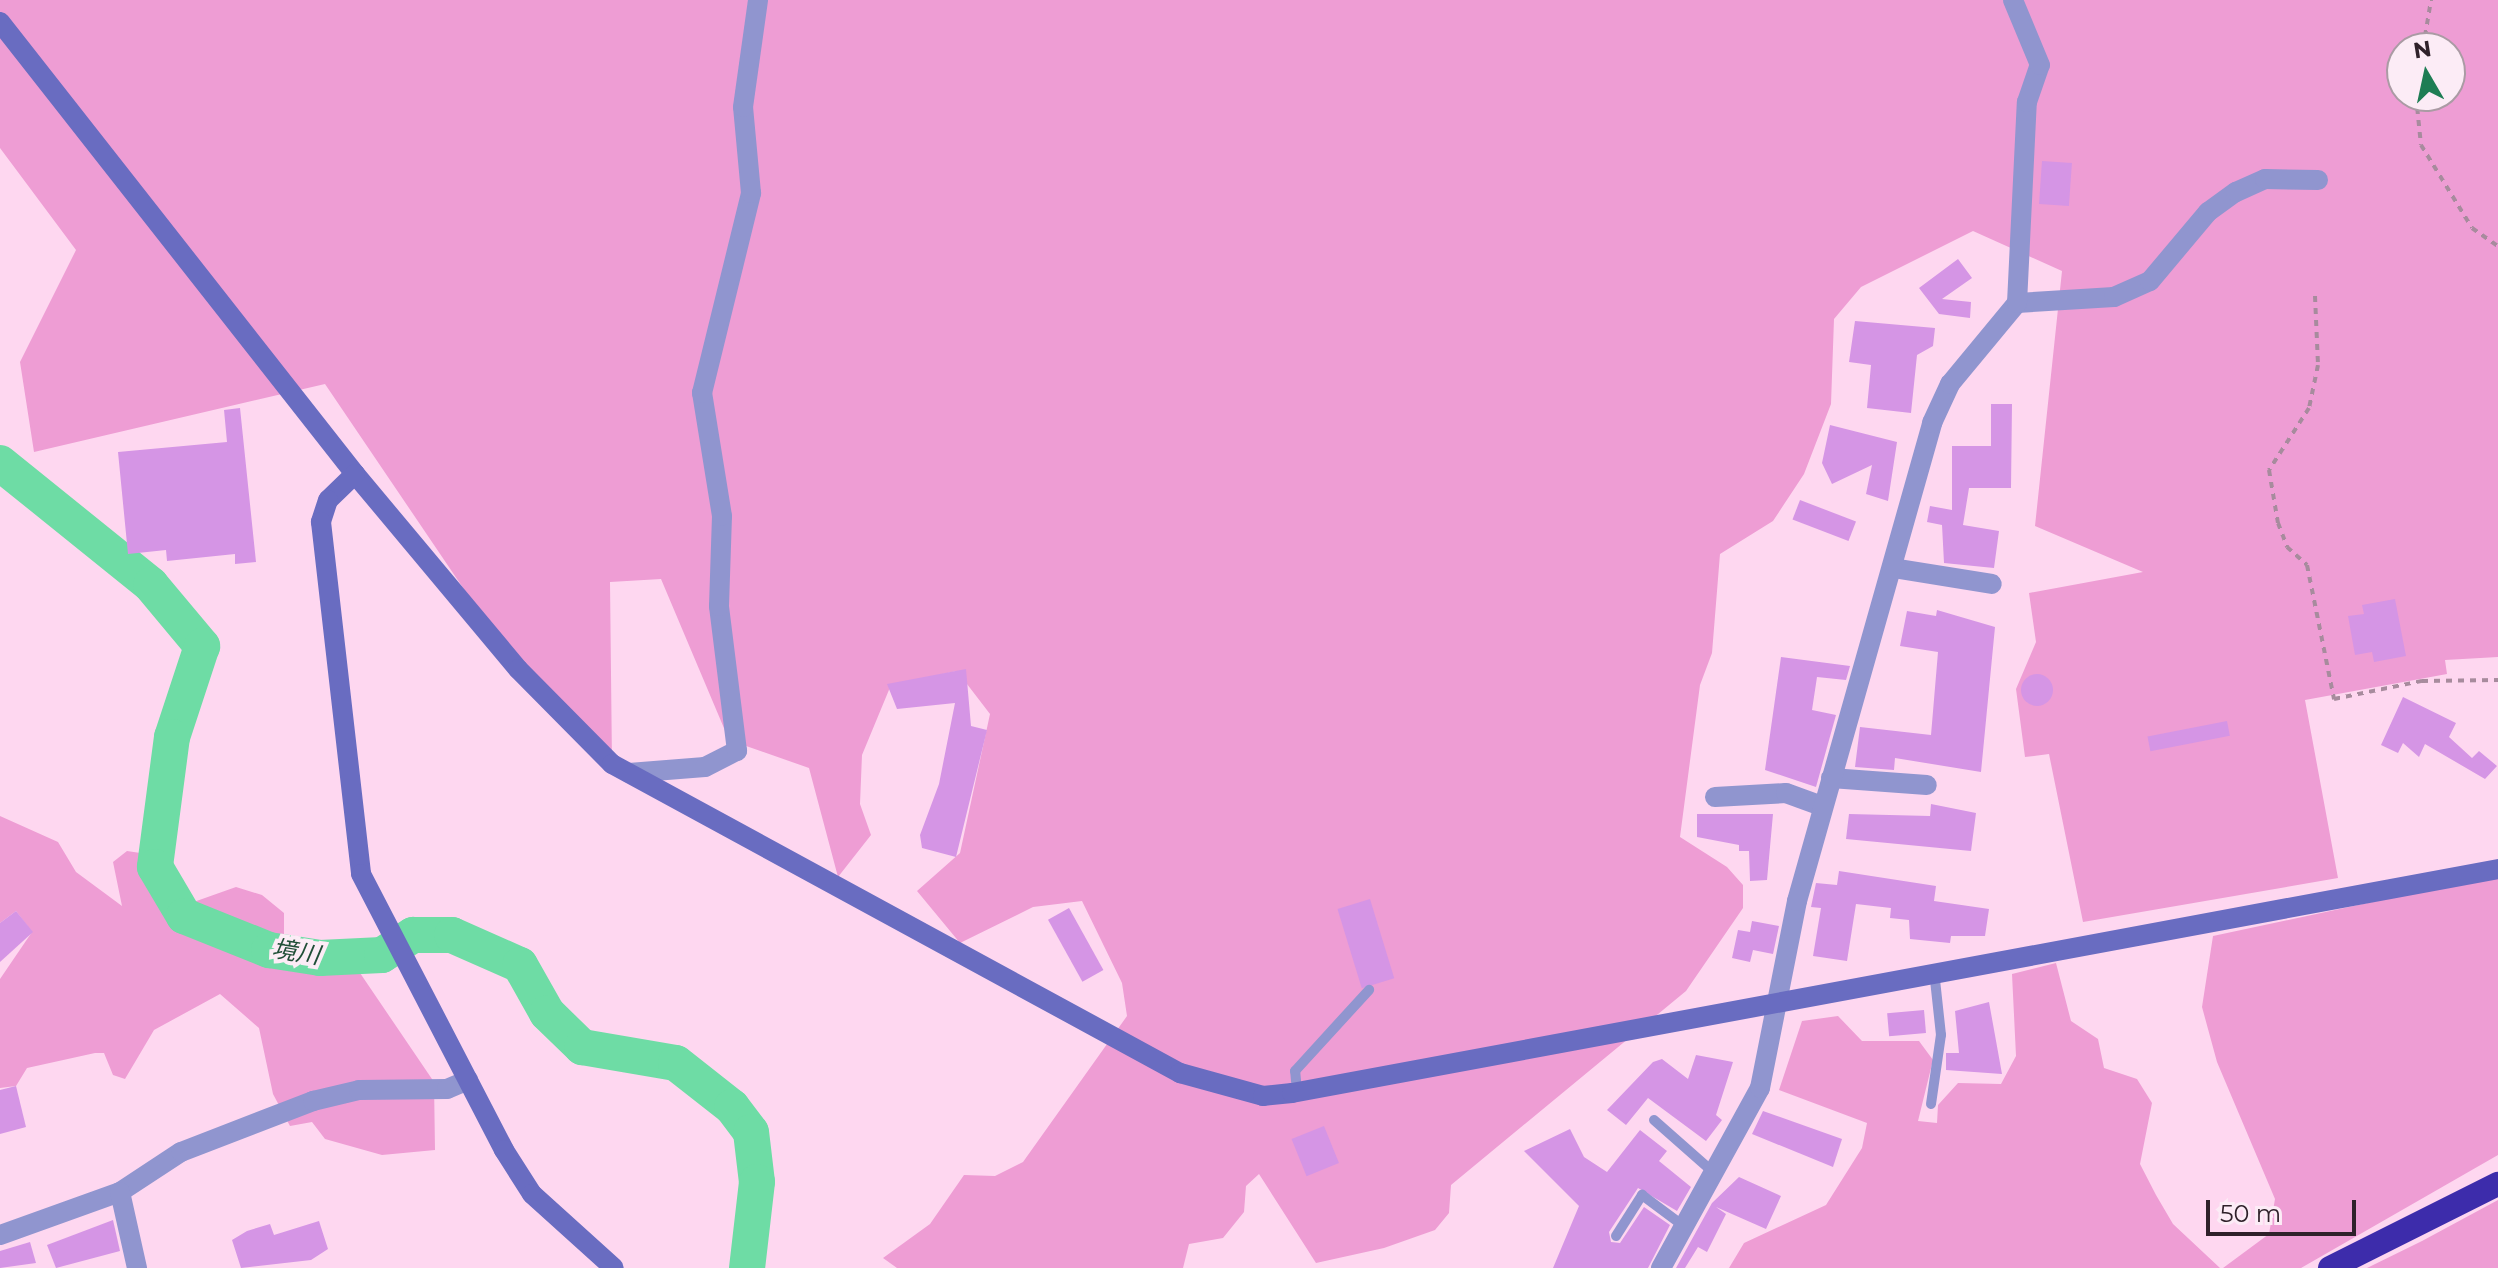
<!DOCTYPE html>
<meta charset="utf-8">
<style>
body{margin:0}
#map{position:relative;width:2498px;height:1268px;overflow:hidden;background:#fed7f0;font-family:Montserrat,"Noto Sans JP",sans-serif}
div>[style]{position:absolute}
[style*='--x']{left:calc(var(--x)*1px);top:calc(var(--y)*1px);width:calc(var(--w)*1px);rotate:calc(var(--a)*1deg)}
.green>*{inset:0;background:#ee9dd4}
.river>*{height:36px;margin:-18px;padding:0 18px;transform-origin:18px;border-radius:18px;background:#6edca5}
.building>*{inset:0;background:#d595e5;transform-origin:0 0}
.round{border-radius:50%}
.path>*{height:4px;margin-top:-2px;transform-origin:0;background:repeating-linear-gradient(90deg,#a78b9d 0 6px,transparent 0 12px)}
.lane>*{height:10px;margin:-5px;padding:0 5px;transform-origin:5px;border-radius:5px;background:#9095cf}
.street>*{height:20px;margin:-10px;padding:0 10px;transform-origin:10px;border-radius:10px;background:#9095cf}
.secondary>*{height:20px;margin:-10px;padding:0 10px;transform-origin:10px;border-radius:10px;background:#696cc1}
.highway>*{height:24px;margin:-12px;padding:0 12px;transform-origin:12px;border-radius:12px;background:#3d2cab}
span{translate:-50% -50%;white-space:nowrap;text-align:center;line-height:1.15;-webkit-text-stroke:8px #fcecf6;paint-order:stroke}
.water-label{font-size:24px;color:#204e37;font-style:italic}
.north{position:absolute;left:2386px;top:32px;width:80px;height:80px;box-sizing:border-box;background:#fcecf6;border:2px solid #aa9ba4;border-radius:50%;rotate:351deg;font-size:22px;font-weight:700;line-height:32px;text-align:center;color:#2f212a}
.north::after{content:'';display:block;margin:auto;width:28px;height:36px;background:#1e7d54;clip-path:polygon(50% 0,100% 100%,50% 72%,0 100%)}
.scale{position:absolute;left:2206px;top:1200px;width:150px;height:36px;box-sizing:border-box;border:4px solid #2f212a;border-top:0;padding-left:10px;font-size:24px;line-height:28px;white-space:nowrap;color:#2f212a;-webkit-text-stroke:6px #fcecf6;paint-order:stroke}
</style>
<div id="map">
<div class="green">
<div style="clip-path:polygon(evenodd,0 0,2498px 0,2498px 657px,2445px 660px,2447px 674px,2305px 700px,2338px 878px,2083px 922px,2049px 754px,2025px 757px,2016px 689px,2036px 642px,2029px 593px,2143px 572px,2035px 526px,2062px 271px,1973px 231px,1861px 287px,1834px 319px,1831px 404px,1804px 474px,1773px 521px,1720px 554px,1712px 653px,1700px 685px,1680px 837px,1727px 867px,1743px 885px,1743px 908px,1686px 991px,1451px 1185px,1449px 1213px,1435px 1230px,1384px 1248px,1316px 1263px,1259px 1174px,1246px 1186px,1244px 1212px,1223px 1238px,1189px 1244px,1183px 1268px,897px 1268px,883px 1258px,930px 1224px,964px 1175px,995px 1176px,1023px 1162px,1127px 1016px,1122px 983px,1082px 901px,1033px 907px,960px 943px,917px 891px,960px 853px,990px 714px,957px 671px,891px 685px,862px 755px,860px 804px,871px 835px,838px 877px,809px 768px,729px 740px,661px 579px,610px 582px,612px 764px,518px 669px,325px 384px,34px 452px,20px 362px,76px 250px,0 148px,0 0,2402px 48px,2450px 48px,2450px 96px,2402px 96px,2402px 48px)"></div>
<div style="clip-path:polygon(0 816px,58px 842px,76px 872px,122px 906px,113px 862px,127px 851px,147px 854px,174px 873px,188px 904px,236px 887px,262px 895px,284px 913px,284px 962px,358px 970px,434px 1082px,435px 1150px,382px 1155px,325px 1139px,312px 1122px,290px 1126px,273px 1094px,259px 1028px,220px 994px,154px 1030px,125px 1079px,113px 1075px,104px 1053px,95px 1053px,27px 1068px,16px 1086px,0 1088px,0 979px,32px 932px,16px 911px,0 923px)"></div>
<div style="clip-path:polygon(2498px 875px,2498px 1155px,2301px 1268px,2223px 1268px,2269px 1234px,2275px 1199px,2217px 1062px,2202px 1007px,2213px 936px)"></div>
<div style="clip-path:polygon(2056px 963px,2071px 1021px,2098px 1039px,2104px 1068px,2137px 1079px,2152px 1103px,2140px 1164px,2156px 1195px,2173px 1224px,2220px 1268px,1729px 1268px,1744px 1243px,1826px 1205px,1862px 1148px,1867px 1123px,1779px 1090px,1802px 1021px,1838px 1016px,1862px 1041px,1919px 1041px,1933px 1060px,1918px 1121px,1937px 1123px,1938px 1105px,1958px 1083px,2001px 1084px,2016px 1056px,2012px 974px)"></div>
<div style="clip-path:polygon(2498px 1200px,2498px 1268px,2367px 1268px,2422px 1241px)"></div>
</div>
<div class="river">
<div style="--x:0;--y:463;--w:194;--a:38.9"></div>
<div style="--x:151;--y:585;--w:80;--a:50.1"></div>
<div style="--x:202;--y:646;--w:96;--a:108.2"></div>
<div style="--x:172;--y:737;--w:131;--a:97.5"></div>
<div style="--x:155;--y:867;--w:57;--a:59.4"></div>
<div style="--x:184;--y:916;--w:92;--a:21.8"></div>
<div style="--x:269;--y:950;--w:52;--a:8.9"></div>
<div style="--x:320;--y:958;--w:62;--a:-2.8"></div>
<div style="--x:382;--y:955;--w:37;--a:-33"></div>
<div style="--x:413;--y:935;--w:39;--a:0"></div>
<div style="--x:452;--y:935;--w:74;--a:23.8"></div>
<div style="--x:520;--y:965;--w:55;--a:60.6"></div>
<div style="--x:547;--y:1013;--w:49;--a:44.2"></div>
<div style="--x:582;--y:1047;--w:95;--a:9.7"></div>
<div style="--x:676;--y:1063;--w:71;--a:38.2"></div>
<div style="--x:732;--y:1107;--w:31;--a:53"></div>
<div style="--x:751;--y:1132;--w:50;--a:83.2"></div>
<div style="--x:757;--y:1182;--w:87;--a:96.6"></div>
</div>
<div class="building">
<div style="left:2042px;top:161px;width:30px;height:43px;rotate:4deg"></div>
<div style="clip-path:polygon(1958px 259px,1972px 278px,1942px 299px,1971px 302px,1970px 318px,1939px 314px,1919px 288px)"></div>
<div style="clip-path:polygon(1855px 321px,1935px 328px,1933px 346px,1917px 355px,1911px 413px,1867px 408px,1871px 365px,1849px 362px)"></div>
<div style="clip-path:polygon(1991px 404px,2012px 404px,2011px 488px,1969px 488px,1963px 525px,1999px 531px,1994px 568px,1944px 563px,1942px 525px,1927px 522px,1930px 506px,1952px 510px,1952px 446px,1991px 446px)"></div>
<div style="clip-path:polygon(240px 408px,256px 562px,235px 564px,235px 554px,167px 561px,166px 550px,128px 554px,118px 452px,227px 442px,224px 410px)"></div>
<div style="clip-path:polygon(1830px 425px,1897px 442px,1888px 501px,1866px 494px,1872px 465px,1832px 484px,1822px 463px)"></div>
<div style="left:1800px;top:500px;width:60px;height:21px;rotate:21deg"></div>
<div style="clip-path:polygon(2395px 599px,2406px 656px,2374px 662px,2372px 652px,2355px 655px,2348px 616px,2364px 614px,2362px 605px)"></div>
<div style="clip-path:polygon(1937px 610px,1995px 627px,1981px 772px,1895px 758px,1894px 770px,1855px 767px,1860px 727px,1931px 735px,1938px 652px,1900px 646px,1907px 611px,1936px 616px)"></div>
<div style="clip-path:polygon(1781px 657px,1850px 666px,1846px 680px,1817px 677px,1812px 710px,1836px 715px,1816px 787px,1765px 770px)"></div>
<div style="clip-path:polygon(966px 669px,971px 726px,987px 730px,956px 857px,922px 848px,920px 835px,939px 784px,955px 703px,897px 709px,887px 684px)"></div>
<div class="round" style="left:2021px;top:674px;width:32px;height:32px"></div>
<div style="clip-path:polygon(2403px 697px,2456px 723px,2449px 737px,2472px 758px,2479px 751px,2497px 766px,2485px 779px,2425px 744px,2419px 757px,2403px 743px,2398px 753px,2381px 745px)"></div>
<div style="left:2227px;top:721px;width:15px;height:81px;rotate:79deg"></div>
<div style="clip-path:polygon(1931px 804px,1976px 813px,1971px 851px,1846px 839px,1849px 814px,1930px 816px)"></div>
<div style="clip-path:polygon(1697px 814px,1773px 814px,1767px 880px,1750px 881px,1749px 851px,1739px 851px,1739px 845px,1697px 837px)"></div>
<div style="clip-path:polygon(1839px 871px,1936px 886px,1934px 901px,1989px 909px,1985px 936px,1951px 936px,1950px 943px,1910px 939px,1909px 920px,1890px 918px,1891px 908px,1856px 904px,1847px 961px,1813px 956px,1821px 908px,1811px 907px,1816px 883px,1837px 885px)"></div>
<div style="left:1370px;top:899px;width:83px;height:34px;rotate:73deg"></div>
<div style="left:1069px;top:908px;width:71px;height:24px;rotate:61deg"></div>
<div style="clip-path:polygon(16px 911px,33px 932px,0 962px,0 923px)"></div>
<div style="clip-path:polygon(1752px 921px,1779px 926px,1773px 954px,1753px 950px,1750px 962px,1732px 958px,1738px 930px,1750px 932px)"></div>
<div style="clip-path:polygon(1989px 1002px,2002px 1074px,1946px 1070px,1946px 1053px,1959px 1053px,1955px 1011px)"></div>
<div style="left:1924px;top:1010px;width:23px;height:37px;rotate:85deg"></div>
<div style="clip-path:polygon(1696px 1055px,1733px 1062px,1716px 1115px,1722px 1120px,1706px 1141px,1648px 1098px,1626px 1125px,1607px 1110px,1653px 1062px,1662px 1059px,1688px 1079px)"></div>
<div style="clip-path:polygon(16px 1086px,26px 1127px,0 1134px,0 1090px)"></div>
<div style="clip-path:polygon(1763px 1111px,1842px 1139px,1833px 1167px,1752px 1134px)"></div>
<div style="left:1324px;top:1126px;width:40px;height:35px;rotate:68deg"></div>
<div style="clip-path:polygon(1570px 1129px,1584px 1157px,1607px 1172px,1640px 1130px,1667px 1151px,1659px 1161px,1691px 1187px,1677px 1211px,1638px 1188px,1609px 1232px,1611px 1242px,1620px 1243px,1644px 1207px,1670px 1225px,1648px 1268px,1553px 1268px,1579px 1206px,1524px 1151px)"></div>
<div style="clip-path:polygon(1739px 1177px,1781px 1196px,1766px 1229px,1716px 1207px,1726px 1214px,1707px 1252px,1698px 1247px,1685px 1268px,1676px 1268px,1712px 1203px)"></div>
<div style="clip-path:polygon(113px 1220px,120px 1251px,56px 1268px,47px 1245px)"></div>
<div style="clip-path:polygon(319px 1221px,328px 1249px,311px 1260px,241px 1268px,232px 1240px,247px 1231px,270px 1224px,274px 1235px)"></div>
<div style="clip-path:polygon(30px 1242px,36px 1263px,0 1268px,0 1251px)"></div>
</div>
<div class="path">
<div style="--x:2423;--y:48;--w:49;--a:-80.5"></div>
<div style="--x:2416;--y:96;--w:49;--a:84.2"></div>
<div style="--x:2421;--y:145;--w:97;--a:58.4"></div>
<div style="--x:2472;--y:228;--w:32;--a:35"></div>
<div style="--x:2315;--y:296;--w:69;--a:87.5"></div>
<div style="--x:2318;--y:365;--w:44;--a:101.8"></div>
<div style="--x:2309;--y:408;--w:74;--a:122.8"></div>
<div style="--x:2269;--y:470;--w:54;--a:80.4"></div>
<div style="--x:2278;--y:523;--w:26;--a:69"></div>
<div style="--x:2287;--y:547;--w:27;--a:42"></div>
<div style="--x:2307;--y:565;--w:137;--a:78.6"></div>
<div style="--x:2334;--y:699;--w:90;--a:-11.6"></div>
<div style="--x:2422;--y:681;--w:76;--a:-0.8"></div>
</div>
<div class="lane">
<div style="--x:1297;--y:1092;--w:21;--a:-95"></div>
<div style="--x:1295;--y:1071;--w:110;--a:-47.6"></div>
<div style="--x:1931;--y:1104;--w:70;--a:-81.8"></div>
<div style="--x:1941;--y:1035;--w:64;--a:-96.2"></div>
<div style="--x:1654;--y:1120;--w:79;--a:41.4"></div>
<div style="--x:1616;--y:1236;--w:49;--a:-57.6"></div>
<div style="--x:1642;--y:1195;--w:54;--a:36.7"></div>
</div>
<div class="street">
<div style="--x:2017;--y:303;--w:97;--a:-3.5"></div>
<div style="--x:2114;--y:297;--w:39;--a:-24"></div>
<div style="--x:2150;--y:281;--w:90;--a:-50"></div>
<div style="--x:2208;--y:212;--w:34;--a:-36"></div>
<div style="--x:2236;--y:192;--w:32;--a:-24"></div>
<div style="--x:2265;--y:179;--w:53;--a:1.1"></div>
<div style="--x:1893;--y:568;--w:100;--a:9.2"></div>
<div style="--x:629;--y:773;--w:76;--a:-4.5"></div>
<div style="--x:705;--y:767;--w:36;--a:-27"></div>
<div style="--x:737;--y:751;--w:146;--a:-97.1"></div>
<div style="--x:719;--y:606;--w:90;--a:-88.1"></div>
<div style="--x:722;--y:516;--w:125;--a:-99.2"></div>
<div style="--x:702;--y:393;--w:206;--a:-76.2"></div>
<div style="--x:751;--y:193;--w:86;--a:-95.3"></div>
<div style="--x:743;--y:107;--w:108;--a:-82"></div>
<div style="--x:1831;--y:778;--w:96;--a:4.2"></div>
<div style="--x:1715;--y:797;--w:71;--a:-3.2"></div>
<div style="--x:1786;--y:793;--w:38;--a:20"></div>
<div style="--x:120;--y:1192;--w:73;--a:-33.3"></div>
<div style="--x:181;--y:1152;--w:142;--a:-21.1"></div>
<div style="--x:313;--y:1101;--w:47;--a:-13.4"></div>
<div style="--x:359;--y:1090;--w:88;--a:-0.7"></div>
<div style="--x:447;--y:1089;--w:23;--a:-23"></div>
<div style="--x:0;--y:1235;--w:127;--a:-19.7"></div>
<div style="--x:120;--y:1192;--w:78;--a:77.4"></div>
<div style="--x:1661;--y:1268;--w:205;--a:-61.2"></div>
<div style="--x:1760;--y:1088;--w:191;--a:-78.8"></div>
<div style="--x:1797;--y:901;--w:497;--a:-74.2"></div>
<div style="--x:1932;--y:423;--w:43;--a:-65.2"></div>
<div style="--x:1950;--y:384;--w:105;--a:-50.4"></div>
<div style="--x:2017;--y:303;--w:201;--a:-87.2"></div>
<div style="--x:2027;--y:102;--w:39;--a:-71"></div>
<div style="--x:2040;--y:65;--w:70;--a:-112.6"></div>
</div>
<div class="secondary">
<div style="--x:0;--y:22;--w:575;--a:51.85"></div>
<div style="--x:355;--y:474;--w:254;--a:50.1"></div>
<div style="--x:518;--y:669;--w:134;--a:45.3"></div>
<div style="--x:612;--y:764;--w:647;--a:28.55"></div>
<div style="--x:1180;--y:1073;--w:86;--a:15.5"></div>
<div style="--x:1263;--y:1096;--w:29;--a:-6"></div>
<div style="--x:1292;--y:1093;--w:1227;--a:-10.52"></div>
<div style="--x:355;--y:474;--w:37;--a:136"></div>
<div style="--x:328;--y:500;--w:23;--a:108"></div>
<div style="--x:321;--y:522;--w:354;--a:83.5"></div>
<div style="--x:361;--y:874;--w:311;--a:62.6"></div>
<div style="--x:504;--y:1150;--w:52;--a:57.5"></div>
<div style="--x:532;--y:1194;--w:110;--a:42.1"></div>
</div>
<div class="highway">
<div style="--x:2330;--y:1268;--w:188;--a:-26.6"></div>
</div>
<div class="water-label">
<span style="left:296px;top:952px;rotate:9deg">境川</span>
</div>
<div class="north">N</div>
<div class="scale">50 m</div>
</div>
